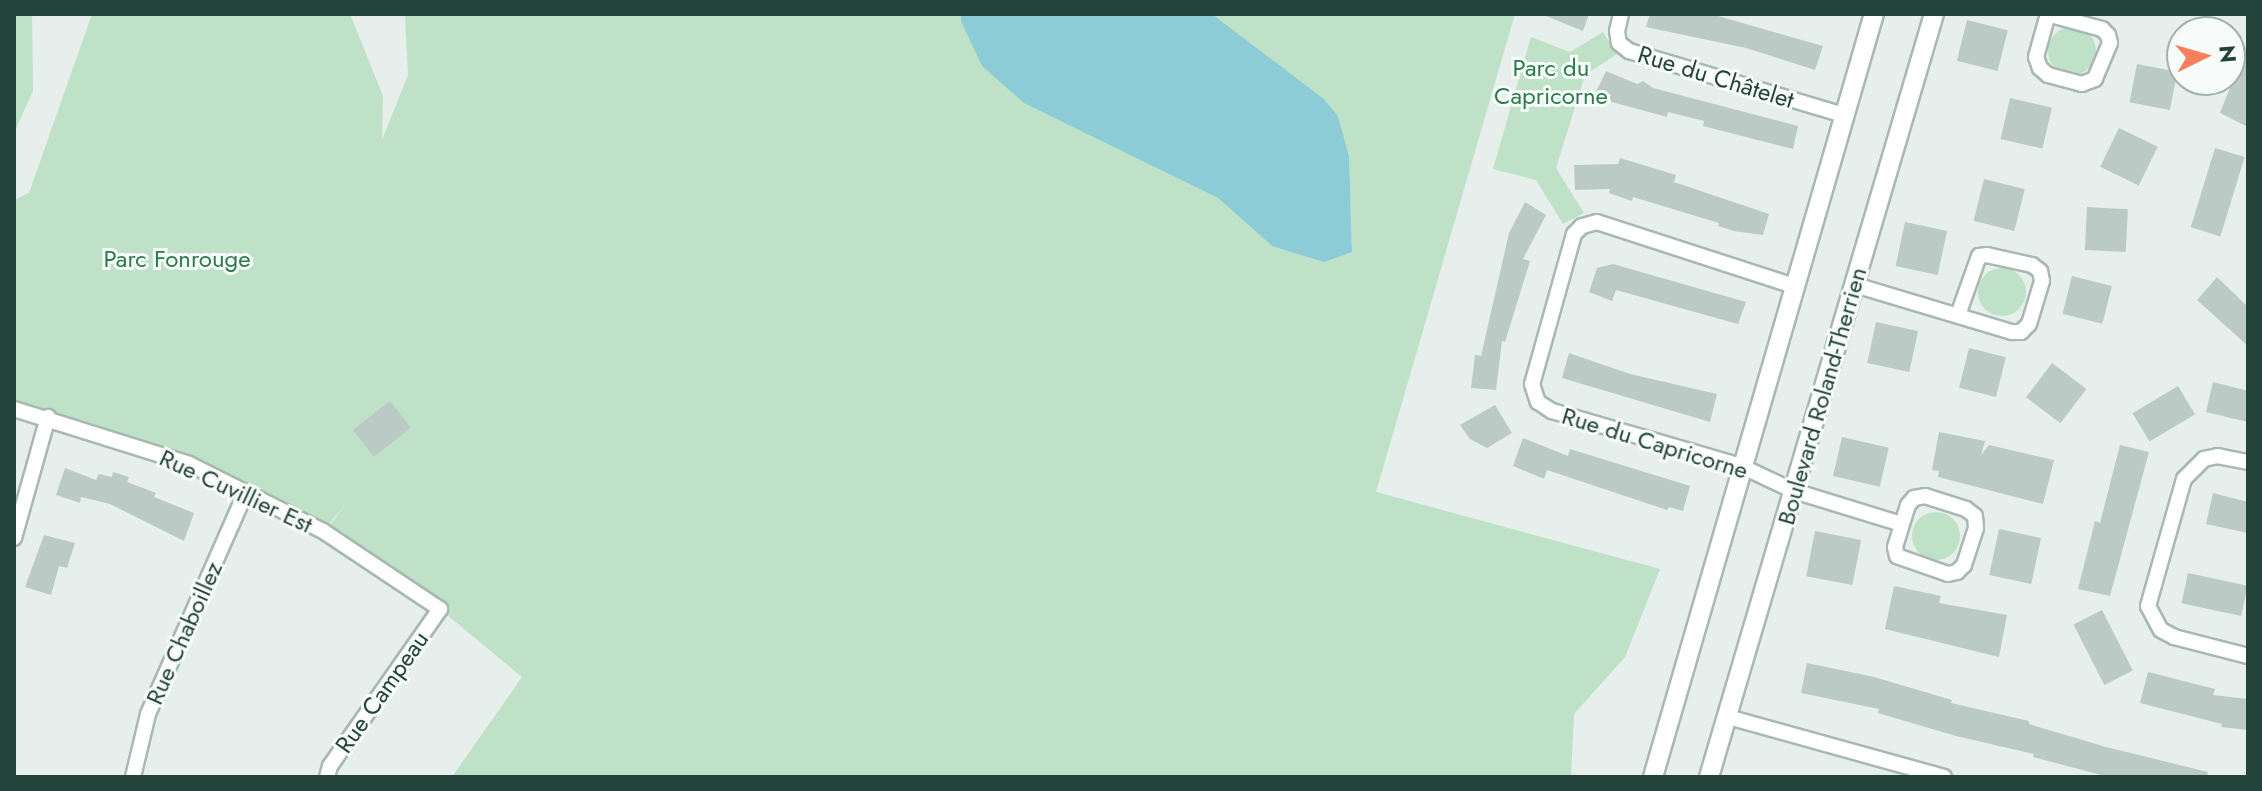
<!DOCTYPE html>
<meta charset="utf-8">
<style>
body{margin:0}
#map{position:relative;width:2262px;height:791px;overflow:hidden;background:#e6efeb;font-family:Jost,sans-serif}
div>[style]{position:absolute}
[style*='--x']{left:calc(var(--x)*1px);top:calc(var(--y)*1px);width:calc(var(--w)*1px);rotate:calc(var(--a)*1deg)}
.green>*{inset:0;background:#bee1c7}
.round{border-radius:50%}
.water>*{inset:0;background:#8cccd6}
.building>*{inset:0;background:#bbcac4;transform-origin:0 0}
.roads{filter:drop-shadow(2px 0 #a8b8b2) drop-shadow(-2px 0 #a8b8b2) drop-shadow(0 2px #a8b8b2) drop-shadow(0 -2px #a8b8b2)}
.street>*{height:14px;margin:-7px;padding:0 7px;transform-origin:7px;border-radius:7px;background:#fff}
.secondary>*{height:18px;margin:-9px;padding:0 9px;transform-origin:9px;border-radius:9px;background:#fff}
span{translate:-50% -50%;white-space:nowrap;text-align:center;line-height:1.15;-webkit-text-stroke:6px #f7fbf9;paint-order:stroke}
.park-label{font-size:24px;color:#2b7c49}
.street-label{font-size:24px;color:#23433a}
.frame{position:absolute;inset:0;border:16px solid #23433a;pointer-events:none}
.north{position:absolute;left:2166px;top:16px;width:80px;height:80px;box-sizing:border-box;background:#f7fbf9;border:2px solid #a2b1ad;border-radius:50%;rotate:85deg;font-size:22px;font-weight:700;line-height:32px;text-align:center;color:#23433a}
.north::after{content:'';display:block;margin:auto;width:28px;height:36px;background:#f87f5b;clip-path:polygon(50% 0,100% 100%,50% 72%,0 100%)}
</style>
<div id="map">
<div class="green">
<div style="clip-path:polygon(14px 14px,32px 14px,33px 91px,14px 133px)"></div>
<div style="clip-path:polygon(92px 14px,350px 14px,383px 96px,382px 140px,408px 75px,405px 14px,961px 14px,961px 21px,1131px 155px,1218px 198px,1272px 246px,1352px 251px,1349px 156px,1338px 116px,1324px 99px,1212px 14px,1515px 14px,1376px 492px,1660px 569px,1625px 657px,1574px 714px,1571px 777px,452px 777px,522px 677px,440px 609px,326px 530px,347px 503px,323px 531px,189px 464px,14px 409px,14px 200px,29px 193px)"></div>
<div class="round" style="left:2048px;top:27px;width:48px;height:48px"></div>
<div style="clip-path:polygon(1603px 32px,1617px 54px,1585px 75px,1556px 168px,1584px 213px,1563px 224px,1536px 180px,1493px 169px,1531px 37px,1570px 52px)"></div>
<div class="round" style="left:1978px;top:268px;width:48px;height:48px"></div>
<div class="round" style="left:1912px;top:512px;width:48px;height:48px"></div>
</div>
<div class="water">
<div style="clip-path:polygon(961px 14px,1212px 14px,1324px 99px,1338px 116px,1349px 156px,1352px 252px,1324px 262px,1272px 246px,1218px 198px,1024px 103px,982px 66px,961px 21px)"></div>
</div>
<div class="building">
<div style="clip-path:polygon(1541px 14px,1589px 14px,1583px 31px)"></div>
<div style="clip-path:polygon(1650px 14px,1711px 14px,1823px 46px,1815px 70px,1746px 48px,1646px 27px)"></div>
<div style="left:1967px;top:20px;width:42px;height:42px;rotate:14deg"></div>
<div style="clip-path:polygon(2247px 44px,2248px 44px,2248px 127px,2220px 113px)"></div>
<div style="left:2137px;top:64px;width:41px;height:39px;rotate:11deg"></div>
<div style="clip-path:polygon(1606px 71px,1637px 84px,1643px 81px,1653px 88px,1798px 126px,1793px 149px,1703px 126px,1704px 121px,1668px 112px,1667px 117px,1612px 102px,1595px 94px)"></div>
<div style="left:2010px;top:98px;width:43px;height:42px;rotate:13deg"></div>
<div style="left:2119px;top:128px;width:43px;height:43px;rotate:26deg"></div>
<div style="left:2215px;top:148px;width:31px;height:83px;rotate:17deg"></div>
<div style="clip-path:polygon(1620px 158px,1676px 175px,1674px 182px,1769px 214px,1763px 235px,1734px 231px,1718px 226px,1719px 223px,1633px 197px,1632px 201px,1609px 193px,1610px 189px,1575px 190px,1574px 165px,1618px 164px)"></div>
<div style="left:1984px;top:179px;width:42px;height:43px;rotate:14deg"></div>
<div style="clip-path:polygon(1525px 202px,1546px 215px,1523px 259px,1530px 261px,1505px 342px,1502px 341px,1496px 390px,1471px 388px,1475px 355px,1481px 356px,1509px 233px)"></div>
<div style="left:2087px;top:207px;width:41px;height:43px;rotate:3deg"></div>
<div style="left:1905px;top:222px;width:43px;height:45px;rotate:12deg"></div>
<div style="clip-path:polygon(1613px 264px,1746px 302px,1738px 324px,1616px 290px,1612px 301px,1589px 292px,1597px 268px)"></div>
<div style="left:2072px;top:276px;width:41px;height:39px;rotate:14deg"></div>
<div style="clip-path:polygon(2217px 277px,2248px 307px,2248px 346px,2197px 300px)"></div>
<div style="left:1876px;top:322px;width:43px;height:42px;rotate:12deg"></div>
<div style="left:1969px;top:348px;width:38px;height:41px;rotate:14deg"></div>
<div style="clip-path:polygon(1569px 353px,1630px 374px,1717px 394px,1710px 422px,1562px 378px)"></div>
<div style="left:2052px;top:363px;width:43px;height:43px;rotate:37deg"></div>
<div style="clip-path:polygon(2213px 382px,2248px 391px,2248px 422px,2206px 412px)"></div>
<div style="left:2178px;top:386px;width:33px;height:53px;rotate:59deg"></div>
<div style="left:390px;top:401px;width:34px;height:47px;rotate:52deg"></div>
<div style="clip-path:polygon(1495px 405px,1512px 433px,1487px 448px,1470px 439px,1460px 425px)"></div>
<div style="clip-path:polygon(1939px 432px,1985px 441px,1981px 455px,1989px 445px,2054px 460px,2043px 504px,1938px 477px,1939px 471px,1932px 470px)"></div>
<div style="left:1842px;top:437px;width:48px;height:40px;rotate:13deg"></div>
<div style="clip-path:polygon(1523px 438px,1568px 456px,1570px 449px,1690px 486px,1683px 511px,1669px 507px,1667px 510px,1547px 470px,1544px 479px,1513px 466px)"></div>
<div style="clip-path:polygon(2120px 445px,2149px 452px,2110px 596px,2078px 589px,2095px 521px,2100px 523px)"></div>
<div style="clip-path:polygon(65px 468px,96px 480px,99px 474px,112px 477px,113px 472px,129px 477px,127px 482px,156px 493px,154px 497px,194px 513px,184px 541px,110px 504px,81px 497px,80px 503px,56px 495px)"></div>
<div style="clip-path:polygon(2213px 493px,2248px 502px,2248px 533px,2206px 524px)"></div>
<div style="left:1999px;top:529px;width:43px;height:47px;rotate:12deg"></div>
<div style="left:1815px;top:531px;width:47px;height:46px;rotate:11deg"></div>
<div style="clip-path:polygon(44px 535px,75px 543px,67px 568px,59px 566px,51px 595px,25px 587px)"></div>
<div style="left:2188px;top:573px;width:61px;height:31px;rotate:12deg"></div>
<div style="clip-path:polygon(1894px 586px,1941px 596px,1939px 603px,2007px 615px,1999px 657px,1885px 629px)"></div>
<div style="left:2102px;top:610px;width:68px;height:32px;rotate:63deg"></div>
<div style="clip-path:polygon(1807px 663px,1874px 677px,1952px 700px,1951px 703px,2029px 721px,2029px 724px,2106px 747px,2208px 772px,2207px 777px,2109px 777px,2033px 757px,2034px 754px,1956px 736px,1878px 713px,1879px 709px,1801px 693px)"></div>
<div style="clip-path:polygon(2148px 672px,2215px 689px,2213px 695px,2248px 699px,2248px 730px,2221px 727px,2222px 724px,2140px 703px)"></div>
</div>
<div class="roads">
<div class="street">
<div style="--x:1621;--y:14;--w:17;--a:103"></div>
<div style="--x:1617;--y:31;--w:12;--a:81"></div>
<div style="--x:1619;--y:43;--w:13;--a:39"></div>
<div style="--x:1629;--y:51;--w:224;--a:16.6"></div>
<div style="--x:2047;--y:14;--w:57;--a:15.3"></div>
<div style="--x:2102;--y:29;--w:8;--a:45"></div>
<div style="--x:2108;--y:35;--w:8;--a:76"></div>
<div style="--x:2110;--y:43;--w:39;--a:113"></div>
<div style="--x:2095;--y:79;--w:14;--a:159"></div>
<div style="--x:2082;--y:84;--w:35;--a:-165"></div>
<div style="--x:2048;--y:75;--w:11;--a:-139"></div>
<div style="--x:2040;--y:68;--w:12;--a:-110"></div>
<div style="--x:2036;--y:57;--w:45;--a:-74.4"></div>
<div style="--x:1855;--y:285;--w:164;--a:16.7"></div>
<div style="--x:2012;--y:332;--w:9;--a:0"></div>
<div style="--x:2021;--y:332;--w:11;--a:-45"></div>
<div style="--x:2029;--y:324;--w:45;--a:-73.2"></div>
<div style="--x:2042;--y:281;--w:10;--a:-101"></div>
<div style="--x:2040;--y:271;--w:10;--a:-143"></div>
<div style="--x:2032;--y:265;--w:46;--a:-167.5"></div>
<div style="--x:1987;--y:255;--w:8;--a:173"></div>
<div style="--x:1979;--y:256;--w:63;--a:109.6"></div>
<div style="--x:1794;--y:286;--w:207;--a:-162"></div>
<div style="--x:1597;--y:222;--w:16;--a:165"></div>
<div style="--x:1582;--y:226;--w:11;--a:135"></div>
<div style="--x:1574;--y:234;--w:156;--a:105.6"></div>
<div style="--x:1532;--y:384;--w:19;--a:72"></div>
<div style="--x:1538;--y:402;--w:17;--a:33"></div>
<div style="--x:1552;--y:411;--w:197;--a:16.2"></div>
<div style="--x:1741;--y:466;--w:59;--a:25.3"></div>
<div style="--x:1794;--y:491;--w:112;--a:17.1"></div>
<div style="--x:14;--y:409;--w:183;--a:17.4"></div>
<div style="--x:189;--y:464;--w:150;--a:26.6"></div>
<div style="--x:323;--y:531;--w:141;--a:33.7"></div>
<div style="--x:440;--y:609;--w:192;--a:125"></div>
<div style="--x:330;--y:766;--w:11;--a:105"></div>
<div style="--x:2248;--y:462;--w:31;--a:-169"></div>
<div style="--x:2218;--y:456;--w:14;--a:168"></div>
<div style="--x:2204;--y:459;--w:28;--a:135"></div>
<div style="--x:2184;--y:479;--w:132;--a:105.8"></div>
<div style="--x:2148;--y:606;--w:27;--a:62"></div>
<div style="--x:2161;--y:630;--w:15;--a:28"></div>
<div style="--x:2174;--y:637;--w:76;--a:14.4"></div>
<div style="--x:1925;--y:496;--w:43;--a:17.6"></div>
<div style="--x:1966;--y:509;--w:11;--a:38"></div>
<div style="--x:1975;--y:516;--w:12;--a:85"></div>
<div style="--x:1976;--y:528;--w:39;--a:108"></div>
<div style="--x:1964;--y:565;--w:10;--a:135"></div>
<div style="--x:1957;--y:572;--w:9;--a:167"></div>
<div style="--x:1948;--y:574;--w:54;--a:-160.6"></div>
<div style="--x:1897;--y:556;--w:9;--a:-103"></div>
<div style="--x:1895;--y:547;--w:44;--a:-72.8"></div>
<div style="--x:1908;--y:505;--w:9;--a:-49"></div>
<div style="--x:1914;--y:498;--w:11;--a:-10"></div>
<div style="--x:14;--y:538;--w:126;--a:-74.3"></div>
<div style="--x:1728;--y:717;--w:224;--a:15.5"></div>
<div style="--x:133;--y:777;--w:65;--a:-76.6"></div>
<div style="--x:148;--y:714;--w:243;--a:-66.2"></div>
</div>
<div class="secondary">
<div style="--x:1653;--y:777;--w:794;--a:-73.85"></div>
<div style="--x:1709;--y:777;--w:795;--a:-73.57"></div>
</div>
</div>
<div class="park-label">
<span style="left:1551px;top:82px">Parc du<br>Capricorne</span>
<span style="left:177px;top:259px">Parc Fonrouge</span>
</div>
<div class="street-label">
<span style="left:1716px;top:77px;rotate:17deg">Rue du Châtelet</span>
<span style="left:1822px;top:396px;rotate:-74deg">Boulevard Roland-Therrien</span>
<span style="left:1655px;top:443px;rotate:17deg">Rue du Capricorne</span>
<span style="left:236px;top:491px;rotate:25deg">Rue Cuvillier Est</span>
<span style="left:184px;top:633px;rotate:-66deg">Rue Chaboillez</span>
<span style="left:382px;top:692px;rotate:-55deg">Rue Campeau</span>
</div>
<div class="frame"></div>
<div class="north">N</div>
</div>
